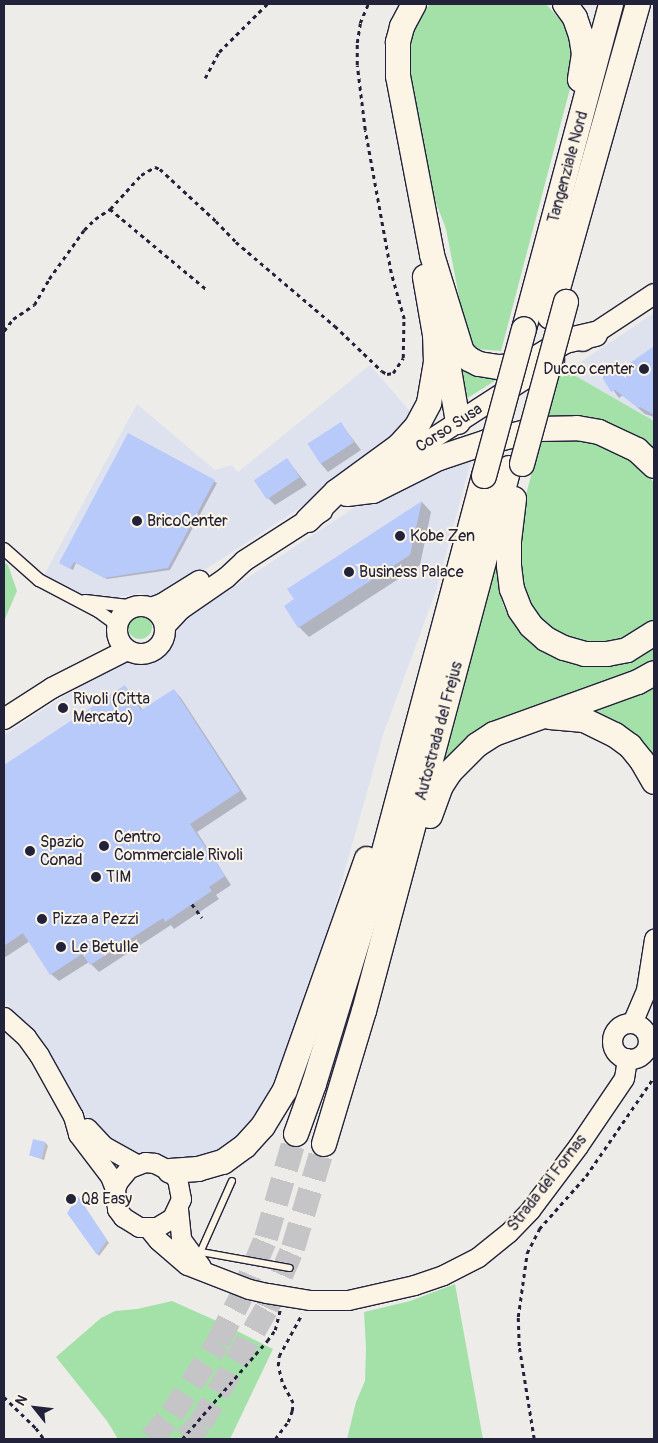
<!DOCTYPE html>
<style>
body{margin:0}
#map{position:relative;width:658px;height:1443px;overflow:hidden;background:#eeece9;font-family:Pangolin,sans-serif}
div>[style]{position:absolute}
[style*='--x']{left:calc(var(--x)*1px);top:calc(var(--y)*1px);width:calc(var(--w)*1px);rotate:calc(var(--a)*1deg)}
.built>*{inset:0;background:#dee2ee}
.green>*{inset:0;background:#a3e1a9}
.round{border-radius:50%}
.shadow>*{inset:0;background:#0003}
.building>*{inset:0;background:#b8cafa;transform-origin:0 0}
.highway-tunnel>*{height:24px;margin-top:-12px;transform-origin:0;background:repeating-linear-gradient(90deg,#c5c4c6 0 24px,transparent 0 36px)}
.path>*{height:2.5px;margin-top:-1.25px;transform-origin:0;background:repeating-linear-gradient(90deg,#22223b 0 4px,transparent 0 8px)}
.roads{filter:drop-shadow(1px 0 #22223b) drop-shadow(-1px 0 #22223b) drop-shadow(0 1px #22223b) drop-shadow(0 -1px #22223b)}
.lane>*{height:6px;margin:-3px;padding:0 3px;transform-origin:3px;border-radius:3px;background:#fcf5e5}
.street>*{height:12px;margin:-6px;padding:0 6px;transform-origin:6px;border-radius:6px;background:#fcf5e5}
.secondary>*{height:19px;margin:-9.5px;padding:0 9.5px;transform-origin:9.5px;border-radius:9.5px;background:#fcf5e5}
.secondary>.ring{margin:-9.5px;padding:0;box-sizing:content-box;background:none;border:19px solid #fcf5e5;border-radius:50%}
.primary>*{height:20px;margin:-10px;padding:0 10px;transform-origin:10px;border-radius:10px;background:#fcf5e5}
.primary>.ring{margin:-10px;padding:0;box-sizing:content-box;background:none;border:20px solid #fcf5e5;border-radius:50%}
.highway>*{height:24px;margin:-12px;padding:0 12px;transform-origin:12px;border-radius:12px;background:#fcf5e5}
.bridges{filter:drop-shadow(1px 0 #22223b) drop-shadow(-1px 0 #22223b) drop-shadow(0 1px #22223b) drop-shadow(0 -1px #22223b)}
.highway-bridge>*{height:24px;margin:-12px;padding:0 12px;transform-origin:12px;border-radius:12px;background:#fcf5e5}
.dots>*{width:14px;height:14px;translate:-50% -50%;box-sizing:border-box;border:2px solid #fcf5e5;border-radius:50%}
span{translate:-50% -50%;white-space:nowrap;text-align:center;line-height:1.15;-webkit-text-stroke:4px #fcf5e5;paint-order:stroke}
.street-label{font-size:16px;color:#22223b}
.poi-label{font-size:16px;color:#22223b}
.right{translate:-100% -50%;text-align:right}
.left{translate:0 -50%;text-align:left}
.frame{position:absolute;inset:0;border:5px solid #22223b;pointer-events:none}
.north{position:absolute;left:10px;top:1383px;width:50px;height:50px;-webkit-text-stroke:4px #fcf5e5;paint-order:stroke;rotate:299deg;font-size:14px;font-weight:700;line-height:20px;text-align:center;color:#22223b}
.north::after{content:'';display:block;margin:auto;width:18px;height:22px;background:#22223b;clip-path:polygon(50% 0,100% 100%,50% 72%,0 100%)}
</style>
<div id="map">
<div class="built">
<div style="clip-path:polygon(654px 313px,654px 421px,567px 371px)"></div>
<div style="clip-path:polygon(370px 365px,414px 416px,355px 472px,166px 595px,155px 598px,140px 593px,109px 599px,92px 598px,76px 593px,44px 575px,137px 404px,215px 470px,232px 465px,238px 472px)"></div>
<div style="clip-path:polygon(472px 457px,436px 591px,384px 732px,315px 976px,280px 1080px,264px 1111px,231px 1148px,194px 1162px,156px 1159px,135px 1153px,93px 1129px,76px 1107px,29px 1029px,4px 1000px,4px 735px,106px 669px,130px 659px,155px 658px,172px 646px,175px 629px,182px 621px,375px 494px)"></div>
</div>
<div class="green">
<div style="clip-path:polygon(430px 4px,546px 4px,564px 24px,571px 42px,574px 61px,572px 81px,501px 351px,476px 349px,468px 343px,446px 229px,433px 195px,407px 62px,410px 39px,418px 19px)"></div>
<div style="clip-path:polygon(460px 369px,481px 376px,501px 377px,466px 399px)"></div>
<div style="clip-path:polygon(567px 371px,654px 421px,654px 452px,632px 434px,610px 425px,587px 418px,547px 417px,558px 377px)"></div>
<div style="clip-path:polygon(541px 438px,593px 440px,621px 451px,644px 469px,654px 483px,654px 621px,646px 629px,626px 640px,602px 645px,575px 642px,552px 633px,535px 617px,518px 577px,519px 521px)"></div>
<div style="clip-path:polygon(4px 562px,8px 565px,17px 591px,4px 621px)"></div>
<div style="clip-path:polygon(496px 567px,503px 605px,512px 621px,529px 641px,552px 657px,577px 664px,610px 665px,637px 659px,654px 648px,654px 661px,443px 766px)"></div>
<div class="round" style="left:128px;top:615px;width:24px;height:24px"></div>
<div style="clip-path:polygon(654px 684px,654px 764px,578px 712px)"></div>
<div style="clip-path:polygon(455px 1284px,483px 1439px,347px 1439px,356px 1402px,365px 1381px,366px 1349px,364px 1312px,410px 1301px)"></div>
<div style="clip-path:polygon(172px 1301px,219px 1322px,273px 1349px,230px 1439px,118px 1439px,107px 1421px,56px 1357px,101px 1318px,115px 1311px,137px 1309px)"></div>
</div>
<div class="shadow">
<div style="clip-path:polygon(654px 348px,654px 417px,645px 414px,623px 395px,619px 398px,600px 372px,617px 361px,624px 368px)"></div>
<div style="clip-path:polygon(341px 424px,361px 450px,328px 472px,321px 464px)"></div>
<div style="clip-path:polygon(129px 435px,217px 483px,170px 570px,107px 579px,76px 563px,73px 570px,62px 564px)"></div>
<div style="clip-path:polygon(287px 459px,307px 485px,275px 505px,268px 498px)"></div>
<div style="clip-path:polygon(422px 502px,431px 512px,420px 565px,309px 637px,299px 627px)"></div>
<div style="clip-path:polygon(125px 687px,143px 710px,174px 690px,181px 698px,247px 799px,197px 832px,231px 885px,216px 895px,219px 899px,174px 929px,171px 925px,99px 972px,89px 962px,59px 981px,51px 974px,30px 941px,4px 958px,4px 766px)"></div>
<div style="clip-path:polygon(46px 1143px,48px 1146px,44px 1160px,30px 1155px)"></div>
<div style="clip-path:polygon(80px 1200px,109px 1243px,99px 1256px,69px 1213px)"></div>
</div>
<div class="building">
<div style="clip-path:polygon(654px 346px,654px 415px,640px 407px,638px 408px,615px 390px,611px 392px,599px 372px,618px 360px,623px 368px)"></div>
<div style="left:341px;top:422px;width:24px;height:40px;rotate:57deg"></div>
<div style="clip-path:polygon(128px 433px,215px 480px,168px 568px,104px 578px,74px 562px,70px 569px,59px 563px)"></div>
<div style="left:287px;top:458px;width:23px;height:40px;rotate:56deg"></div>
<div style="clip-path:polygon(422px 501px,410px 555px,298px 628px,284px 606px,294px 599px,287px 589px)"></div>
<div style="clip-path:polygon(125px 685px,141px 710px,174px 689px,240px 791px,190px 824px,225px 876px,209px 887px,212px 891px,165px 922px,163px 918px,90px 965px,82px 954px,50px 975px,23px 933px,4px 946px,4px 765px)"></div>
<div style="left:33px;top:1139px;width:13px;height:17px;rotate:13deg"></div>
<div style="clip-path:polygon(78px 1196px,107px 1240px,97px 1255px,67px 1213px)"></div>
</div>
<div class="highway-tunnel">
<div style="--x:151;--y:1439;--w:33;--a:-50"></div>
<div style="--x:172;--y:1414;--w:85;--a:-57.4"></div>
<div style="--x:218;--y:1342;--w:51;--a:-62.9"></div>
<div style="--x:241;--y:1297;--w:64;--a:-67"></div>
<div style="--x:266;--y:1238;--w:108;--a:-73.9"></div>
<div style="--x:186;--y:1439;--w:21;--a:-47"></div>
<div style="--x:200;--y:1424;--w:134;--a:-60"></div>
<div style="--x:267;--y:1308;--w:65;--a:-66.6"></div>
<div style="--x:293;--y:1248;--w:109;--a:-73.4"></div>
</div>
<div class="path">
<div style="--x:205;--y:78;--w:30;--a:-62"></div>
<div style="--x:219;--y:52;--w:68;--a:-45"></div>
<div style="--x:110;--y:209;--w:125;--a:39.8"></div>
<div style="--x:4;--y:331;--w:15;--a:-53"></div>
<div style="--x:13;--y:319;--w:25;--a:-34"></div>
<div style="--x:34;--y:305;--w:30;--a:-60"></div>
<div style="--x:49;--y:279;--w:60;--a:-54.5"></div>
<div style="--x:84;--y:230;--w:16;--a:-45"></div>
<div style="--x:95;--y:219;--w:18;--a:-34"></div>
<div style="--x:110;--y:209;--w:46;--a:-47.6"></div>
<div style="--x:141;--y:175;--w:16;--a:-30"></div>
<div style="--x:155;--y:167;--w:5;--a:22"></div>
<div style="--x:160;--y:169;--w:76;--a:42.9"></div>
<div style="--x:216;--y:221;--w:29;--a:46"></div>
<div style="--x:236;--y:242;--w:130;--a:40.3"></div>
<div style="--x:335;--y:326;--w:65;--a:43.8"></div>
<div style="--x:382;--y:371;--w:6;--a:31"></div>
<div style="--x:387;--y:374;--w:6;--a:-9"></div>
<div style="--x:393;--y:373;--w:18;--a:-56"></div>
<div style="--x:403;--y:358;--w:39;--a:-89"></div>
<div style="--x:404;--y:319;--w:48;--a:-105.8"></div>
<div style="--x:391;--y:273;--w:145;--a:-100.3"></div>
<div style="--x:365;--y:130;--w:65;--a:-97"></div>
<div style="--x:357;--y:65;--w:22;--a:-90"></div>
<div style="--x:357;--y:43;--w:20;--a:-81"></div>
<div style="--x:360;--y:23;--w:21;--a:-67"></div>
<div style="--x:192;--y:904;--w:17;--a:54"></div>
<div style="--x:4;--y:1397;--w:45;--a:44.1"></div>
<div style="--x:36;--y:1428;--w:14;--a:54"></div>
<div style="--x:182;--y:1439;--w:130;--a:-49.1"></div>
<div style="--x:267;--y:1341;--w:14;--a:-54"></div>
<div style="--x:275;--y:1330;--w:21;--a:-76"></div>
<div style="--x:275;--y:1439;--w:21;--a:-53"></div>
<div style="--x:288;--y:1422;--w:12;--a:-70"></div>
<div style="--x:292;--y:1411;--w:8;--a:-83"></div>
<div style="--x:293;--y:1403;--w:24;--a:-118"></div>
<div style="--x:282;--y:1382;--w:16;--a:-104"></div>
<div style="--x:278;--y:1366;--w:10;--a:-84"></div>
<div style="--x:279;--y:1356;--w:48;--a:-61.3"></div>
<div style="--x:534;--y:1439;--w:94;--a:-99.2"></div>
<div style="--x:519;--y:1346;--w:29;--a:-92"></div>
<div style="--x:518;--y:1317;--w:65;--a:-82"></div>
<div style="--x:527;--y:1253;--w:27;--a:-63"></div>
<div style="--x:539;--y:1229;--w:71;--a:-48.4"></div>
<div style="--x:586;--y:1176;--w:120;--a:-55.5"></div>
</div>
<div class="roads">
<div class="lane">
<div style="--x:201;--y:1252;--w:90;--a:10.2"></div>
<div style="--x:199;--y:1255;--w:81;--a:-66"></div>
</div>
<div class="street">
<div style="--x:4;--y:549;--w:47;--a:41.5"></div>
<div style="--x:39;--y:580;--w:67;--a:27.7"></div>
<div style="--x:98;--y:611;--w:24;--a:36"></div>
<div style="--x:85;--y:601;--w:52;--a:6.6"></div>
<div style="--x:647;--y:1045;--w:7;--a:8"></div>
</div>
<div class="secondary">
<div style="--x:4;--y:1017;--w:30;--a:42"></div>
<div style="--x:26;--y:1037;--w:22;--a:54"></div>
<div style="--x:39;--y:1055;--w:70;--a:60.9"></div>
<div style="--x:73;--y:1116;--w:19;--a:74"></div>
<div style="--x:78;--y:1134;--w:53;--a:52.7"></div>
<div style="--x:110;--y:1176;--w:14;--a:69"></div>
<div style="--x:115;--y:1189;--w:20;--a:84"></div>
<div style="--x:117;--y:1209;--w:10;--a:53"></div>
<div style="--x:123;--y:1217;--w:19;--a:32"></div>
<div style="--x:139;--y:1227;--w:18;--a:0"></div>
<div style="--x:157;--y:1227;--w:17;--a:-31"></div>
<div style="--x:172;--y:1218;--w:21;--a:-65"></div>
<div style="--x:181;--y:1199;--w:20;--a:-101"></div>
<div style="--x:177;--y:1179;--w:11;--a:-131"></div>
<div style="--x:170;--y:1171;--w:18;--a:-153"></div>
<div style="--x:154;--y:1163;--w:9;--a:-174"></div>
<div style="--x:145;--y:1162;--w:17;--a:159"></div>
<div style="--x:129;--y:1168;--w:17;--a:130"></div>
<div style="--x:118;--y:1181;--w:9;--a:111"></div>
<div style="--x:632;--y:1023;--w:36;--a:-67"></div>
<div style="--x:646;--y:990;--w:52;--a:-81.1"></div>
<div class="ring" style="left:612px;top:1023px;width:17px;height:17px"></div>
<div style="--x:87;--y:1128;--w:25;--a:47"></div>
<div style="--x:104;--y:1146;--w:37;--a:29"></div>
<div style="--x:178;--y:1209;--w:30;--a:84"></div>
<div style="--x:181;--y:1239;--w:34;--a:54"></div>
<div style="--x:149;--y:1229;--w:14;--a:51"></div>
<div style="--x:158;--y:1240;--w:38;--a:41"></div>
<div style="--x:187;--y:1265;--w:66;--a:21.2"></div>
<div style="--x:249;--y:1289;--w:18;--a:13"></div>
<div style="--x:267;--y:1293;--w:44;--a:9.2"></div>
<div style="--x:310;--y:1300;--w:38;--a:0"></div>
<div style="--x:348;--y:1300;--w:68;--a:-12.8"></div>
<div style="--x:414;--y:1285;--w:31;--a:-19"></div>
<div style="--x:443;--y:1275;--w:39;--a:-27"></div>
<div style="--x:478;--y:1257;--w:38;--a:-39"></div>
<div style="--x:508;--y:1233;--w:32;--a:-46"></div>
<div style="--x:530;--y:1210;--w:80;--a:-53.1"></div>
<div style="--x:578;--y:1146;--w:82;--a:-55.9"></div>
<div style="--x:624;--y:1078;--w:20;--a:-81"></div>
</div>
<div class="primary">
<div style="--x:583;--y:341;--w:85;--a:-33.5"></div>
<div style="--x:381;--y:472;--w:206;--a:-32.9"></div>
<div class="ring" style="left:117px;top:606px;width:28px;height:28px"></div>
<div style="--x:151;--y:608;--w:12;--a:-20"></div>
<div style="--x:162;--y:604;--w:44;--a:-31.9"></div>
<div style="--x:165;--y:626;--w:23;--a:-47"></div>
<div style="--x:181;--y:609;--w:55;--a:-34.6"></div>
<div style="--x:226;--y:578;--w:25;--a:-43"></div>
<div style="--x:244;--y:561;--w:93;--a:-32.7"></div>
<div style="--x:4;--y:719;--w:57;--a:-32.9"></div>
<div style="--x:52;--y:688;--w:84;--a:-26.9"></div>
</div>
<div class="highway">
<div style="--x:414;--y:4;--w:26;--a:118"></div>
<div style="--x:402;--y:27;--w:16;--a:105"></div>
<div style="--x:398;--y:42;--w:34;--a:90"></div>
<div style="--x:398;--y:76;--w:182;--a:79.2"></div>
<div style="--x:432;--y:255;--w:102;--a:72.8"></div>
<div style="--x:462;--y:352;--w:10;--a:45"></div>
<div style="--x:469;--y:359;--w:11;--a:27"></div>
<div style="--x:479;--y:364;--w:20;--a:9"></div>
<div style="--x:499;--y:367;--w:18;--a:-3"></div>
<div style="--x:517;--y:366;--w:14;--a:-17"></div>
<div style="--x:530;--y:362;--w:41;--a:-31"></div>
<div style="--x:565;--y:341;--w:31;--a:-13"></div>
<div style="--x:565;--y:4;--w:17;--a:54"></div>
<div style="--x:575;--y:18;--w:18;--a:71"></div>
<div style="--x:581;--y:35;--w:19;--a:81"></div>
<div style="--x:584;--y:54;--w:26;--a:99"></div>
<div style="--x:550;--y:317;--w:325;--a:-74.3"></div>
<div style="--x:524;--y:329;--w:336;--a:-75"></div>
<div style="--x:446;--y:352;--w:71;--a:80.3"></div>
<div style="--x:347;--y:494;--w:26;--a:-7"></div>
<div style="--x:373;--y:491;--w:74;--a:-26.6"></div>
<div style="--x:439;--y:458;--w:51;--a:-18.4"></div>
<div style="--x:487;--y:442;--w:53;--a:-14.3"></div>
<div style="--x:538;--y:429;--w:39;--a:-1"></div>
<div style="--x:577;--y:428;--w:22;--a:10"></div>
<div style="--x:599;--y:432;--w:42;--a:25.3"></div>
<div style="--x:637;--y:450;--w:23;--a:43"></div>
<div style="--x:514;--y:499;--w:42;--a:96.8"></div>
<div style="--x:509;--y:541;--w:25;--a:90"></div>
<div style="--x:509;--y:566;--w:23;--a:83"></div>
<div style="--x:512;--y:589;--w:22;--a:69"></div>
<div style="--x:520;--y:610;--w:19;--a:55"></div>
<div style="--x:531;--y:626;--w:20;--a:41"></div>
<div style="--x:546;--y:639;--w:20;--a:27"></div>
<div style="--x:564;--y:648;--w:22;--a:16"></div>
<div style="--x:585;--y:654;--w:22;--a:0"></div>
<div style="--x:607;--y:654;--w:20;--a:-11"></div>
<div style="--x:627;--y:650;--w:32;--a:-32"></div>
<div style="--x:308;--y:520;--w:40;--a:-45"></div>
<div style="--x:336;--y:492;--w:78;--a:-36.1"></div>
<div style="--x:399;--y:446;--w:27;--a:-48"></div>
<div style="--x:417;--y:426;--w:26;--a:-62"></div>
<div style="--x:429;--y:403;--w:42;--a:-80.3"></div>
<div style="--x:436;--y:362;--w:27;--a:-92"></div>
<div style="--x:435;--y:335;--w:59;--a:-99.8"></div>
<div style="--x:550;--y:717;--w:34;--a:5"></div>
<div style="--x:584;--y:720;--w:34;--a:26"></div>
<div style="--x:615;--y:735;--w:19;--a:36"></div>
<div style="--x:630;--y:746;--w:19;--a:51"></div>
<div style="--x:642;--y:761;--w:24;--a:60"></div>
<div style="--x:430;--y:816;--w:32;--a:-70"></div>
<div style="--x:441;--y:786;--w:17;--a:-57"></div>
<div style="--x:450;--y:772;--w:38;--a:-45"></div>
<div style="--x:477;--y:745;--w:20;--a:-33"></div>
<div style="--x:494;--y:734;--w:153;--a:-19.9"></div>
<div style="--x:638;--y:682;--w:18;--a:-29"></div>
<div style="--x:296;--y:1134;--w:53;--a:-70.2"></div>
<div style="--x:314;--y:1084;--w:208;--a:-73"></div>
<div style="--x:375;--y:885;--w:423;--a:-75.1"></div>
<div style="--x:324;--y:1144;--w:139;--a:-73.3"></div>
<div style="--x:364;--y:1011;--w:562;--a:-75.05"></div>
<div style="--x:170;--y:1171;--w:28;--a:-4"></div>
<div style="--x:198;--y:1169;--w:26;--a:-16"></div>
<div style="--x:223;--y:1162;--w:27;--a:-36"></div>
<div style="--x:245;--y:1146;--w:27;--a:-48"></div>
<div style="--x:263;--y:1126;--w:42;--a:-58.6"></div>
<div style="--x:285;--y:1090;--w:245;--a:-70.5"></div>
</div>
</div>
<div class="bridges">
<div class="highway-bridge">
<div style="--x:522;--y:464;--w:168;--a:-74.8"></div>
<div style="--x:484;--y:476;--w:152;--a:-74.8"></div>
</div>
</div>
<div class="dots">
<div style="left:644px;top:369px;background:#22223b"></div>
<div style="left:137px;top:521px;background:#22223b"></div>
<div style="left:400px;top:536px;background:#22223b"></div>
<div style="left:349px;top:572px;background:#22223b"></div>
<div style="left:63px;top:708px;background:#22223b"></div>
<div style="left:104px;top:846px;background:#22223b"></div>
<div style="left:30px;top:851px;background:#22223b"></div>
<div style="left:96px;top:877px;background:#22223b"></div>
<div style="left:42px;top:919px;background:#22223b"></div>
<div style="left:61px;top:947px;background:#22223b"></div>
<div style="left:71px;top:1199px;background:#22223b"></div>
</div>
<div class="street-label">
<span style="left:568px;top:167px;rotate:-75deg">Tangenziale Nord</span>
<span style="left:449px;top:428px;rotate:-33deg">Corso Susa</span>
<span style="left:439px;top:731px;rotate:-75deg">Autostrada del Frejus</span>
<span style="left:547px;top:1183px;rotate:-52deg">Strada del Fornas</span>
</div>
<div class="poi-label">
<span class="right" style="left:634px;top:369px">Ducco center</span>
<span class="left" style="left:147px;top:521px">BricoCenter</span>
<span class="left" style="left:410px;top:536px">Kobe Zen</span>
<span class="left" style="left:359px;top:572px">Business Palace</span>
<span class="left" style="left:73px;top:708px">Rivoli (Citta<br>Mercato)</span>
<span class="left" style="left:114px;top:846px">Centro<br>Commerciale Rivoli</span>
<span class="left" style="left:40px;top:851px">Spazio<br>Conad</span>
<span class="left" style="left:106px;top:877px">TIM</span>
<span class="left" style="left:52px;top:919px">Pizza a Pezzi</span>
<span class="left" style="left:71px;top:947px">Le Betulle</span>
<span class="left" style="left:81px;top:1199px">Q8 Easy</span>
</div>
<div class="frame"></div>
<div class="north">N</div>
</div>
